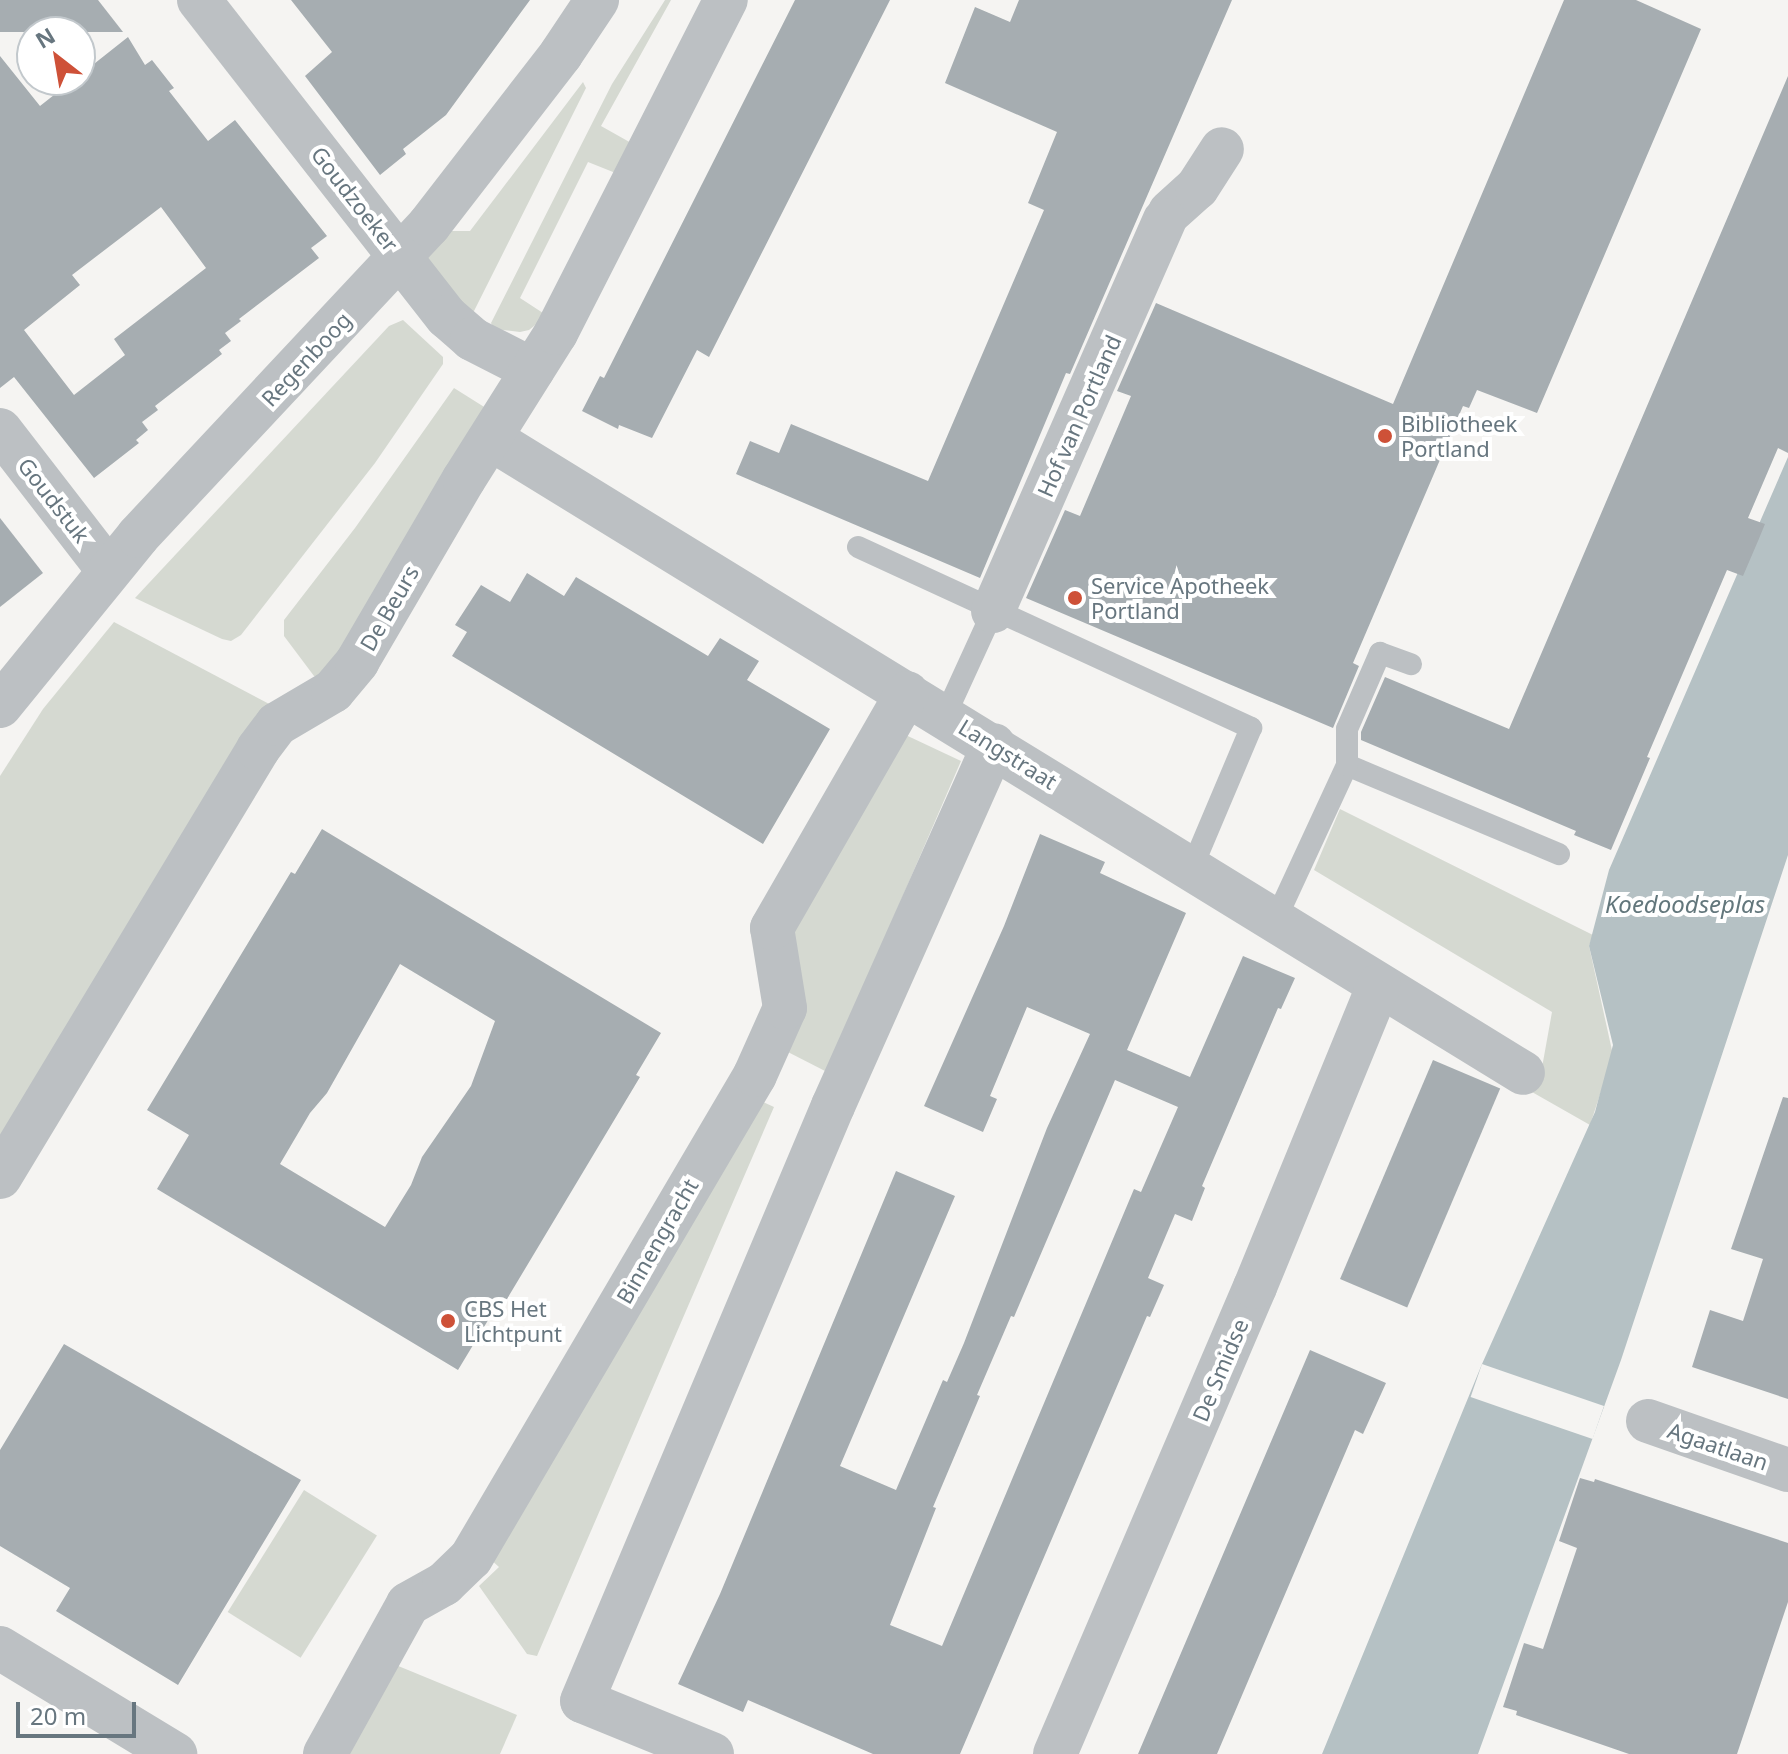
<!DOCTYPE html>
<style>
body{margin:0}
#map{position:relative;width:1788px;height:1754px;overflow:hidden;background:#f5f4f2;font-family:"Noto Sans",sans-serif}
div>[style]{position:absolute}
[style*='--x']{left:calc(var(--x)*1px);top:calc(var(--y)*1px);width:calc(var(--w)*1px);rotate:calc(var(--a)*1deg)}
.green>*{inset:0;background:#d5d9d1;transform-origin:0 0}
.water>*{inset:0;background:#b5c1c4}
.pier>*{inset:0;background:#f5f4f2;transform-origin:0 0}
.building>*{inset:0;background:#a6adb1;transform-origin:0 0}
.lane>*{height:22px;margin:-11px;padding:0 11px;transform-origin:11px;border-radius:11px;background:#bcc0c3}
.street>*{height:44px;margin:-22px;padding:0 22px;transform-origin:22px;border-radius:22px;background:#bcc0c3}
.dots>*{width:22px;height:22px;translate:-50% -50%;box-sizing:border-box;border:4px solid #fff;border-radius:50%}
span{translate:-50% -50%;white-space:nowrap;text-align:center;line-height:1.15;-webkit-text-stroke:8px #fff;paint-order:stroke}
.street-label{font-size:22px;color:#67767f}
.poi-label{font-size:22px;color:#67767f}
.left{translate:0 -50%;text-align:left}
.water-label{font-size:24px;color:#63777c;font-style:italic}
.north{position:absolute;left:16px;top:16px;width:80px;height:80px;box-sizing:border-box;background:#fff;border:2px solid #c2c8cc;border-radius:50%;rotate:329deg;font-size:22px;font-weight:700;line-height:32px;text-align:center;color:#67767f}
.north::after{content:'';display:block;margin:auto;width:28px;height:36px;background:#ce5138;clip-path:polygon(50% 0,100% 100%,50% 72%,0 100%)}
.scale{position:absolute;left:16px;top:1702px;width:120px;height:36px;box-sizing:border-box;border:4px solid #67767f;border-top:0;padding-left:10px;font-size:24px;line-height:28px;white-space:nowrap;color:#67767f;-webkit-text-stroke:6px #fff;paint-order:stroke}
</style>
<div id="map">
<div class="green">
<div style="clip-path:polygon(665px 0,671px 0,601px 126px,633px 144px,618px 174px,588px 162px,520px 298px,543px 313px,539px 322px,529px 330px,520px 332px,494px 329px,491px 323px,612px 84px)"></div>
<div style="clip-path:polygon(583px 82px,586px 88px,472px 315px,423px 259px,448px 231px,470px 231px)"></div>
<div style="clip-path:polygon(403px 320px,443px 357px,443px 364px,375px 463px,241px 635px,231px 641px,222px 639px,135px 598px,389px 326px)"></div>
<div style="clip-path:polygon(454px 388px,489px 410px,338px 665px,320px 678px,314px 676px,284px 636px,284px 620px,355px 528px)"></div>
<div style="clip-path:polygon(114px 622px,275px 707px,0 1145px,0 776px,43px 709px)"></div>
<div style="clip-path:polygon(895px 730px,961px 761px,827px 1072px,784px 1050px,780px 932px)"></div>
<div style="clip-path:polygon(1340px 809px,1593px 935px,1589px 946px,1613px 1055px,1590px 1125px,1532px 1092px,1541px 1073px,1552px 1012px,1314px 870px)"></div>
<div style="clip-path:polygon(752px 1097px,774px 1107px,537px 1656px,527px 1654px,479px 1586px,499px 1567px,489px 1558px)"></div>
<div style="left:304px;top:1490px;width:86px;height:144px;rotate:32deg"></div>
<div style="clip-path:polygon(391px 1663px,517px 1715px,500px 1754px,341px 1754px)"></div>
</div>
<div class="water">
<div style="clip-path:polygon(1788px 457px,1788px 855px,1621px 1360px,1478px 1754px,1322px 1754px,1482px 1364px,1595px 1112px,1613px 1045px,1589px 946px,1609px 870px)"></div>
</div>
<div class="pier">
<div style="left:1482px;top:1364px;width:129px;height:35px;rotate:19deg"></div>
</div>
<div class="building">
<div style="clip-path:polygon(0 0,98px 0,123px 32px,0 32px)"></div>
<div style="clip-path:polygon(291px 0,530px 0,446px 115px,403px 149px,406px 154px,380px 175px,305px 76px,332px 52px)"></div>
<div style="clip-path:polygon(795px 0,890px 0,709px 357px,697px 350px,652px 438px,619px 425px,618px 429px,582px 411px,600px 376px,604px 378px)"></div>
<div style="clip-path:polygon(1019px 0,1232px 0,1070px 374px,1066px 373px,980px 578px,736px 474px,750px 441px,779px 453px,791px 424px,928px 481px,1044px 210px,1028px 203px,1057px 132px,945px 83px,975px 7px,1010px 22px)"></div>
<div style="clip-path:polygon(1564px 0,1636px 0,1701px 29px,1537px 413px,1477px 390px,1469px 408px,1463px 406px,1353px 663px,1359px 666px,1333px 728px,1026px 598px,1065px 510px,1080px 516px,1131px 396px,1117px 391px,1156px 303px,1393px 404px)"></div>
<div style="clip-path:polygon(evenodd,128px 37px,145px 65px,152px 60px,174px 88px,169px 91px,208px 141px,235px 120px,327px 236px,311px 248px,319px 258px,239px 319px,241px 321px,225px 333px,231px 341px,219px 350px,222px 354px,155px 406px,158px 410px,142px 422px,148px 430px,136px 440px,139px 443px,94px 478px,14px 377px,0 388px,0 56px,40px 106px,73px 80px,80px 80px,80px 75px,128px 37px,161px 207px,206px 268px,114px 339px,125px 355px,74px 395px,24px 330px,80px 285px,72px 275px,161px 207px)"></div>
<div style="clip-path:polygon(1788px 76px,1788px 453px,1778px 448px,1748px 518px,1765px 524px,1758px 541px,1743px 576px,1727px 570px,1647px 757px,1650px 758px,1611px 850px,1574px 835px,1576px 831px,1361px 740px,1361px 732px,1385px 677px,1509px 729px)"></div>
<div style="clip-path:polygon(0 518px,43px 573px,0 607px)"></div>
<div style="clip-path:polygon(527px 573px,564px 596px,576px 577px,708px 656px,720px 638px,759px 661px,747px 680px,830px 729px,763px 844px,452px 656px,467px 632px,455px 625px,481px 585px,510px 602px)"></div>
<div style="clip-path:polygon(evenodd,322px 829px,661px 1033px,636px 1075px,640px 1077px,495px 1319px,490px 1317px,458px 1370px,157px 1189px,189px 1135px,147px 1110px,291px 872px,295px 874px,322px 829px,400px 964px,495px 1021px,471px 1086px,422px 1157px,411px 1185px,385px 1227px,280px 1164px,310px 1113px,327px 1093px,400px 964px)"></div>
<div style="clip-path:polygon(evenodd,1040px 834px,1105px 862px,1100px 873px,1186px 913px,1127px 1050px,1190px 1077px,1243px 956px,1295px 978px,1281px 1009px,1278px 1008px,1202px 1186px,1205px 1188px,1192px 1221px,1175px 1214px,1148px 1278px,1164px 1285px,1150px 1317px,1147px 1316px,960px 1754px,873px 1754px,748px 1700px,743px 1712px,678px 1684px,720px 1594px,896px 1171px,955px 1196px,840px 1466px,896px 1490px,943px 1380px,947px 1382px,964px 1343px,1047px 1128px,1090px 1034px,1027px 1007px,990px 1096px,997px 1099px,983px 1132px,924px 1106px,1004px 926px,1040px 834px,1115px 1080px,1178px 1107px,1141px 1192px,1134px 1189px,942px 1646px,890px 1625px,936px 1508px,933px 1507px,980px 1396px,977px 1395px,1011px 1316px,1014px 1317px,1115px 1080px)"></div>
<div style="left:1433px;top:1060px;width:73px;height:238px;rotate:23deg"></div>
<div style="clip-path:polygon(1783px 1097px,1788px 1098px,1788px 1399px,1692px 1367px,1710px 1310px,1743px 1321px,1763px 1259px,1731px 1249px)"></div>
<div style="clip-path:polygon(64px 1344px,301px 1480px,178px 1685px,56px 1611px,70px 1588px,0 1546px,0 1450px)"></div>
<div style="clip-path:polygon(1310px 1350px,1386px 1383px,1363px 1434px,1355px 1430px,1217px 1754px,1138px 1754px)"></div>
<div style="clip-path:polygon(1580px 1478px,1594px 1482px,1595px 1479px,1788px 1543px,1788px 1602px,1737px 1754px,1629px 1754px,1516px 1715px,1517px 1711px,1503px 1707px,1524px 1643px,1543px 1649px,1577px 1548px,1559px 1541px)"></div>
</div>
<div class="lane">
<div style="--x:858;--y:547;--w:433;--a:24.7"></div>
<div style="--x:1251;--y:728;--w:152;--a:112.9"></div>
<div style="--x:945;--y:716;--w:115;--a:-65.4"></div>
<div style="--x:1347;--y:765;--w:230;--a:22.8"></div>
<div style="--x:1275;--y:921;--w:172;--a:-65.2"></div>
<div style="--x:1347;--y:765;--w:36;--a:-90"></div>
<div style="--x:1347;--y:729;--w:83;--a:-66.5"></div>
<div style="--x:1380;--y:653;--w:33;--a:20"></div>
</div>
<div class="street">
<div style="--x:199;--y:0;--w:402;--a:52"></div>
<div style="--x:447;--y:317;--w:33;--a:41"></div>
<div style="--x:472;--y:339;--w:68;--a:26.9"></div>
<div style="--x:1170;--y:212;--w:36;--a:-42"></div>
<div style="--x:1197;--y:188;--w:46;--a:-57.3"></div>
<div style="--x:0;--y:430;--w:178;--a:52.3"></div>
<div style="--x:491;--y:439;--w:1211;--a:31.56"></div>
<div style="--x:993;--y:611;--w:427;--a:-66.3"></div>
<div style="--x:0;--y:706;--w:219;--a:-50.9"></div>
<div style="--x:138;--y:536;--w:426;--a:-46.9"></div>
<div style="--x:429;--y:225;--w:216;--a:-52.3"></div>
<div style="--x:561;--y:54;--w:65;--a:-56.3"></div>
<div style="--x:0;--y:1177;--w:500;--a:-58.9"></div>
<div style="--x:258;--y:749;--w:31;--a:-53"></div>
<div style="--x:277;--y:724;--w:65;--a:-30.5"></div>
<div style="--x:333;--y:691;--w:38;--a:-50"></div>
<div style="--x:357;--y:662;--w:212;--a:-59.7"></div>
<div style="--x:464;--y:479;--w:173;--a:-57.8"></div>
<div style="--x:556;--y:333;--w:374;--a:-63"></div>
<div style="--x:1648;--y:1421;--w:148;--a:19.3"></div>
<div style="--x:0;--y:1648;--w:205;--a:31.2"></div>
<div style="--x:325;--y:1754;--w:171;--a:-61"></div>
<div style="--x:408;--y:1604;--w:41;--a:-29.1"></div>
<div style="--x:444;--y:1584;--w:37;--a:-44"></div>
<div style="--x:471;--y:1558;--w:560;--a:-59.54"></div>
<div style="--x:755;--y:1075;--w:73;--a:-65.9"></div>
<div style="--x:785;--y:1008;--w:81;--a:-99.2"></div>
<div style="--x:772;--y:928;--w:271;--a:-60.1"></div>
<div style="--x:712;--y:1754;--w:140;--a:-157.8"></div>
<div style="--x:582;--y:1701;--w:646;--a:-67.13"></div>
<div style="--x:833;--y:1106;--w:395;--a:-66"></div>
<div style="--x:1055;--y:1754;--w:508;--a:-66.82"></div>
<div style="--x:1255;--y:1287;--w:326;--a:-67.7"></div>
</div>
<div class="dots">
<div style="left:1385px;top:436px;background:#ce5138"></div>
<div style="left:1075px;top:598px;background:#ce5138"></div>
<div style="left:448px;top:1321px;background:#ce5138"></div>
</div>
<div class="street-label">
<span style="left:355px;top:199px;rotate:52deg">Goudzoeker</span>
<span style="left:306px;top:359px;rotate:-47deg">Regenboog</span>
<span style="left:1079px;top:416px;rotate:-66deg">Hof van Portland</span>
<span style="left:54px;top:500px;rotate:52deg">Goudstuk</span>
<span style="left:389px;top:608px;rotate:-60deg">De Beurs</span>
<span style="left:1008px;top:754px;rotate:32deg">Langstraat</span>
<span style="left:657px;top:1241px;rotate:-60deg">Binnengracht</span>
<span style="left:1220px;top:1370px;rotate:-67deg">De Smidse</span>
<span style="left:1718px;top:1446px;rotate:19deg">Agaatlaan</span>
</div>
<div class="poi-label">
<span class="left" style="left:1401px;top:436px">Bibliotheek<br>Portland</span>
<span class="left" style="left:1091px;top:598px">Service Apotheek<br>Portland</span>
<span class="left" style="left:464px;top:1321px">CBS Het<br>Lichtpunt</span>
</div>
<div class="water-label">
<span style="left:1685px;top:904px">Koedoodseplas</span>
</div>
<div class="north">N</div>
<div class="scale">20 m</div>
</div>
